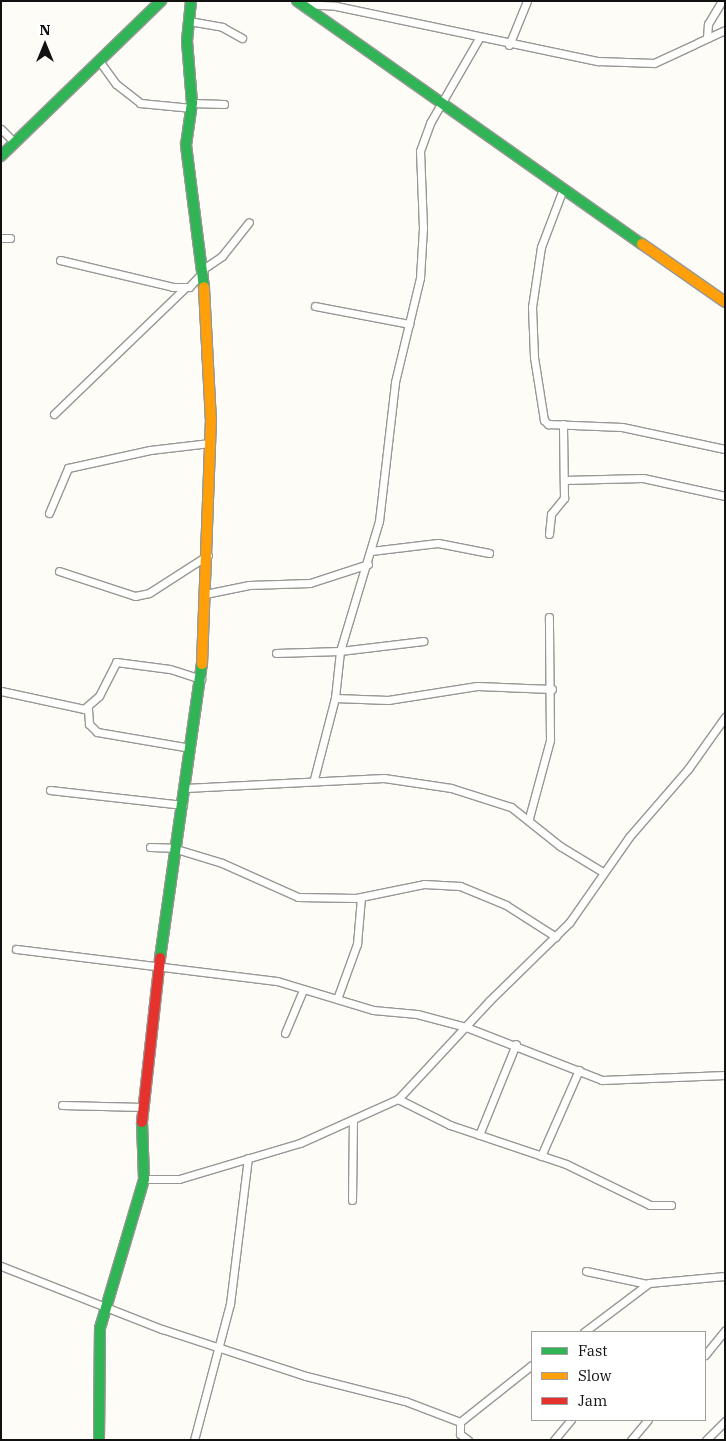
<!DOCTYPE html>
<style>
body{margin:0}
#map{position:relative;width:726px;height:1441px;overflow:hidden;background:#fdfcf7;font-family:"IBM Plex Serif",serif}
div>[style]{position:absolute}
.roads{filter:drop-shadow(1px 0 #979795) drop-shadow(-1px 0 #979795) drop-shadow(0 1px #979795) drop-shadow(0 -1px #979795)}
.street>*{height:7px;margin:-3.5px;padding:0 3.5px;transform-origin:3.5px;border-radius:3.5px;background:#fffffe}
.fast>*{height:10px;margin:-5px;padding:0 5px;transform-origin:5px;border-radius:5px;background:#30b455}
.slow>*{height:10px;margin:-5px;padding:0 5px;transform-origin:5px;border-radius:5px;background:#ff9f0a}
.jam>*{height:10px;margin:-5px;padding:0 5px;transform-origin:5px;border-radius:5px;background:#e5322d}
span{translate:-50% -50%;white-space:nowrap;text-align:center;line-height:1.15;-webkit-text-stroke:5px #fff;paint-order:stroke}
.frame{position:absolute;inset:0;border:2px solid #111;pointer-events:none}
.legend{position:absolute;left:531px;top:1331px;width:175px;height:90px;box-sizing:border-box;background:#fff;border:1px solid #a0a0a0;margin:0;padding:6px 9px;list-style:none;font-size:15px;color:#111}
.legend li{display:flex;align-items:center;gap:10px;height:25px}
.legend b{width:25px;border:1px solid #a0a0a0}
.north{position:absolute;left:20px;top:20px;width:50px;height:50px;-webkit-text-stroke:4px #fff;paint-order:stroke;rotate:0deg;font-size:14px;font-weight:700;line-height:20px;text-align:center;color:#111}
.north::after{content:'';display:block;margin:auto;width:18px;height:22px;background:#111;clip-path:polygon(50% 0,100% 100%,50% 72%,0 100%)}
</style>
<div id="map">
<div class="roads">
<div class="street">
<i style="left:302px;top:4px;width:34px;rotate:3deg"></i>
<i style="left:336px;top:6px;width:268px;rotate:11.9deg"></i>
<i style="left:598px;top:61px;width:56px;rotate:2deg"></i>
<i style="left:654px;top:63px;width:78px;rotate:-24.9deg"></i>
<i style="left:189px;top:21px;width:34px;rotate:10deg"></i>
<i style="left:222px;top:27px;width:23px;rotate:29deg"></i>
<i style="left:707px;top:38px;width:14px;rotate:-86deg"></i>
<i style="left:708px;top:24px;width:27px;rotate:-59deg"></i>
<i style="left:509px;top:45px;width:48px;rotate:-67.8deg"></i>
<i style="left:100px;top:62px;width:27px;rotate:54deg"></i>
<i style="left:116px;top:84px;width:31px;rotate:38deg"></i>
<i style="left:140px;top:103px;width:52px;rotate:5.5deg"></i>
<i style="left:192px;top:103px;width:32px;rotate:2deg"></i>
<i style="left:1px;top:129px;width:20px;rotate:45deg"></i>
<i style="left:563px;top:189px;width:62px;rotate:110.8deg"></i>
<i style="left:541px;top:247px;width:61px;rotate:98.5deg"></i>
<i style="left:532px;top:307px;width:50px;rotate:87.7deg"></i>
<i style="left:534px;top:357px;width:64px;rotate:81deg"></i>
<i style="left:544px;top:420px;width:6px;rotate:45deg"></i>
<i style="left:548px;top:424px;width:74px;rotate:2.3deg"></i>
<i style="left:622px;top:427px;width:105px;rotate:12.1deg"></i>
<i style="left:1px;top:238px;width:9px"></i>
<i style="left:60px;top:260px;width:116px;rotate:13.4deg"></i>
<i style="left:173px;top:287px;width:16px"></i>
<i style="left:189px;top:287px;width:21px;rotate:-47deg"></i>
<i style="left:203px;top:269px;width:23px;rotate:-34deg"></i>
<i style="left:222px;top:256px;width:43px;rotate:-51.5deg"></i>
<i style="left:315px;top:306px;width:96px;rotate:10.8deg"></i>
<i style="left:54px;top:414px;width:182px;rotate:-43.9deg"></i>
<i style="left:564px;top:480px;width:79px;rotate:-1.5deg"></i>
<i style="left:643px;top:478px;width:84px;rotate:12.4deg"></i>
<i style="left:49px;top:513px;width:49px;rotate:-67.1deg"></i>
<i style="left:68px;top:468px;width:84px;rotate:-12.4deg"></i>
<i style="left:150px;top:450px;width:60px;rotate:-6.7deg"></i>
<i style="left:549px;top:534px;width:20px;rotate:-84deg"></i>
<i style="left:551px;top:514px;width:21px;rotate:-51deg"></i>
<i style="left:564px;top:498px;width:74px;rotate:-90.8deg"></i>
<i style="left:371px;top:551px;width:67px;rotate:-6.8deg"></i>
<i style="left:438px;top:543px;width:52px;rotate:11.1deg"></i>
<i style="left:59px;top:571px;width:80px;rotate:18.2deg"></i>
<i style="left:135px;top:596px;width:14px;rotate:-12deg"></i>
<i style="left:149px;top:593px;width:70px;rotate:-32.8deg"></i>
<i style="left:205px;top:594px;width:45px;rotate:-11.6deg"></i>
<i style="left:249px;top:585px;width:61px;rotate:-1.9deg"></i>
<i style="left:310px;top:583px;width:61px;rotate:-18.1deg"></i>
<i style="left:276px;top:653px;width:64px;rotate:-1.8deg"></i>
<i style="left:340px;top:651px;width:84px;rotate:-6.9deg"></i>
<i style="left:1px;top:691px;width:85px;rotate:12.2deg"></i>
<i style="left:84px;top:709px;width:20px;rotate:-41deg"></i>
<i style="left:99px;top:696px;width:38px;rotate:-63deg"></i>
<i style="left:116px;top:662px;width:54px;rotate:7.4deg"></i>
<i style="left:170px;top:669px;width:33px;rotate:18deg"></i>
<i style="left:335px;top:698px;width:53px;rotate:2.2deg"></i>
<i style="left:388px;top:700px;width:90px;rotate:-8.9deg"></i>
<i style="left:477px;top:686px;width:75px;rotate:2.3deg"></i>
<i style="left:88px;top:709px;width:15px;rotate:86deg"></i>
<i style="left:89px;top:724px;width:11px;rotate:45deg"></i>
<i style="left:97px;top:732px;width:95px;rotate:9.7deg"></i>
<i style="left:314px;top:779px;width:84px;rotate:-75.5deg"></i>
<i style="left:335px;top:698px;width:47px;rotate:-83.9deg"></i>
<i style="left:340px;top:651px;width:136px;rotate:-73.3deg"></i>
<i style="left:379px;top:521px;width:140px;rotate:-83.4deg"></i>
<i style="left:395px;top:382px;width:107px;rotate:-76.5deg"></i>
<i style="left:420px;top:278px;width:50px;rotate:-86.6deg"></i>
<i style="left:423px;top:228px;width:77px;rotate:-92.2deg"></i>
<i style="left:420px;top:151px;width:30px;rotate:-70deg"></i>
<i style="left:430px;top:123px;width:98px;rotate:-60deg"></i>
<i style="left:185px;top:788px;width:199px;rotate:-2.9deg"></i>
<i style="left:384px;top:778px;width:68px;rotate:8.5deg"></i>
<i style="left:451px;top:788px;width:63px;rotate:17.6deg"></i>
<i style="left:511px;top:807px;width:63px;rotate:38.5deg"></i>
<i style="left:560px;top:846px;width:50px;rotate:31.2deg"></i>
<i style="left:50px;top:790px;width:134px;rotate:6.4deg"></i>
<i style="left:529px;top:818px;width:81px;rotate:-74.9deg"></i>
<i style="left:550px;top:740px;width:123px;rotate:-90.5deg"></i>
<i style="left:150px;top:847px;width:23px;rotate:2deg"></i>
<i style="left:173px;top:848px;width:51px;rotate:17deg"></i>
<i style="left:222px;top:863px;width:83px;rotate:24.1deg"></i>
<i style="left:298px;top:897px;width:58px;rotate:1deg"></i>
<i style="left:356px;top:898px;width:69px;rotate:-11.6deg"></i>
<i style="left:424px;top:884px;width:36px;rotate:3deg"></i>
<i style="left:460px;top:886px;width:50px;rotate:22.4deg"></i>
<i style="left:506px;top:905px;width:59px;rotate:32.6deg"></i>
<i style="left:16px;top:949px;width:263px;rotate:7deg"></i>
<i style="left:277px;top:981px;width:100px;rotate:16.8deg"></i>
<i style="left:373px;top:1010px;width:44px;rotate:5.2deg"></i>
<i style="left:417px;top:1014px;width:51px;rotate:14.9deg"></i>
<i style="left:466px;top:1027px;width:146px;rotate:21.3deg"></i>
<i style="left:602px;top:1080px;width:123px;rotate:-2.3deg"></i>
<i style="left:337px;top:999px;width:59px;rotate:-70deg"></i>
<i style="left:357px;top:944px;width:47px;rotate:-85.1deg"></i>
<i style="left:285px;top:1033px;width:47px;rotate:-67.3deg"></i>
<i style="left:398px;top:1099px;width:58px;rotate:26.6deg"></i>
<i style="left:450px;top:1125px;width:122px;rotate:18.6deg"></i>
<i style="left:566px;top:1164px;width:93px;rotate:26deg"></i>
<i style="left:650px;top:1205px;width:21px"></i>
<i style="left:62px;top:1105px;width:81px;rotate:1.4deg"></i>
<i style="left:479px;top:1135px;width:98px;rotate:-67.9deg"></i>
<i style="left:541px;top:1156px;width:94px;rotate:-66.2deg"></i>
<i style="left:144px;top:1179px;width:35px"></i>
<i style="left:179px;top:1179px;width:126px;rotate:-16.6deg"></i>
<i style="left:300px;top:1143px;width:107px;rotate:-24.2deg"></i>
<i style="left:398px;top:1099px;width:134px;rotate:-47.1deg"></i>
<i style="left:489px;top:1001px;width:112px;rotate:-44.3deg"></i>
<i style="left:569px;top:923px;width:105px;rotate:-55.1deg"></i>
<i style="left:629px;top:837px;width:90px;rotate:-49.1deg"></i>
<i style="left:688px;top:769px;width:64px;rotate:-54.6deg"></i>
<i style="left:352px;top:1200px;width:79px;rotate:-89.3deg"></i>
<i style="left:1px;top:1266px;width:173px;rotate:21.4deg"></i>
<i style="left:162px;top:1329px;width:151px;rotate:18.1deg"></i>
<i style="left:306px;top:1376px;width:102px;rotate:14.2deg"></i>
<i style="left:405px;top:1401px;width:59px;rotate:20.9deg"></i>
<i style="left:460px;top:1422px;width:92px;rotate:-38.4deg"></i>
<i style="left:586px;top:1271px;width:62px;rotate:12deg"></i>
<i style="left:584px;top:1332px;width:81px;rotate:-37deg"></i>
<i style="left:649px;top:1283px;width:76px;rotate:-5.3deg"></i>
<i style="left:705px;top:1355px;width:32px;rotate:-51deg"></i>
<i style="left:460px;top:1422px;width:12px;rotate:90deg"></i>
<i style="left:460px;top:1434px;width:10px;rotate:37deg"></i>
<i style="left:194px;top:1440px;width:141px;rotate:-75.2deg"></i>
<i style="left:230px;top:1304px;width:147px;rotate:-83deg"></i>
<i style="left:554px;top:1440px;width:26px;rotate:-50deg"></i>
<i style="left:631px;top:1440px;width:26px;rotate:-50deg"></i>
<i style="left:706px;top:1440px;width:27px;rotate:-45deg"></i>
</div>
<div class="fast">
<i style="left:191px;top:1px;width:40px;rotate:95.7deg"></i>
<i style="left:187px;top:41px;width:62px;rotate:85.4deg"></i>
<i style="left:192px;top:103px;width:42px;rotate:98.1deg"></i>
<i style="left:186px;top:145px;width:143px;rotate:82.8deg"></i>
<i style="left:297px;top:1px;width:422px;rotate:35.2deg"></i>
<i style="left:1px;top:156px;width:223px;rotate:-44.1deg"></i>
<i style="left:160px;top:958px;width:297px;rotate:-81.9deg"></i>
<i style="left:99px;top:1440px;width:112px;rotate:-89.5deg"></i>
<i style="left:100px;top:1328px;width:155px;rotate:-73.5deg"></i>
<i style="left:144px;top:1179px;width:57px;rotate:-92deg"></i>
</div>
<div class="slow">
<i style="left:642px;top:244px;width:101px;rotate:34.9deg"></i>
<i style="left:202px;top:664px;width:242px;rotate:-87.9deg"></i>
<i style="left:211px;top:422px;width:135px;rotate:-93deg"></i>
</div>
<div class="jam">
<i style="left:142px;top:1122px;width:165px;rotate:-83.7deg"></i>
</div>
</div>
<div class="frame"></div>
<ul class="legend">
<li><b style="height:6px;background:#30b455"></b>Fast</li>
<li><b style="height:6px;background:#ff9f0a"></b>Slow</li>
<li><b style="height:6px;background:#e5322d"></b>Jam</li>
</ul>
<div class="north">N</div>
</div>
